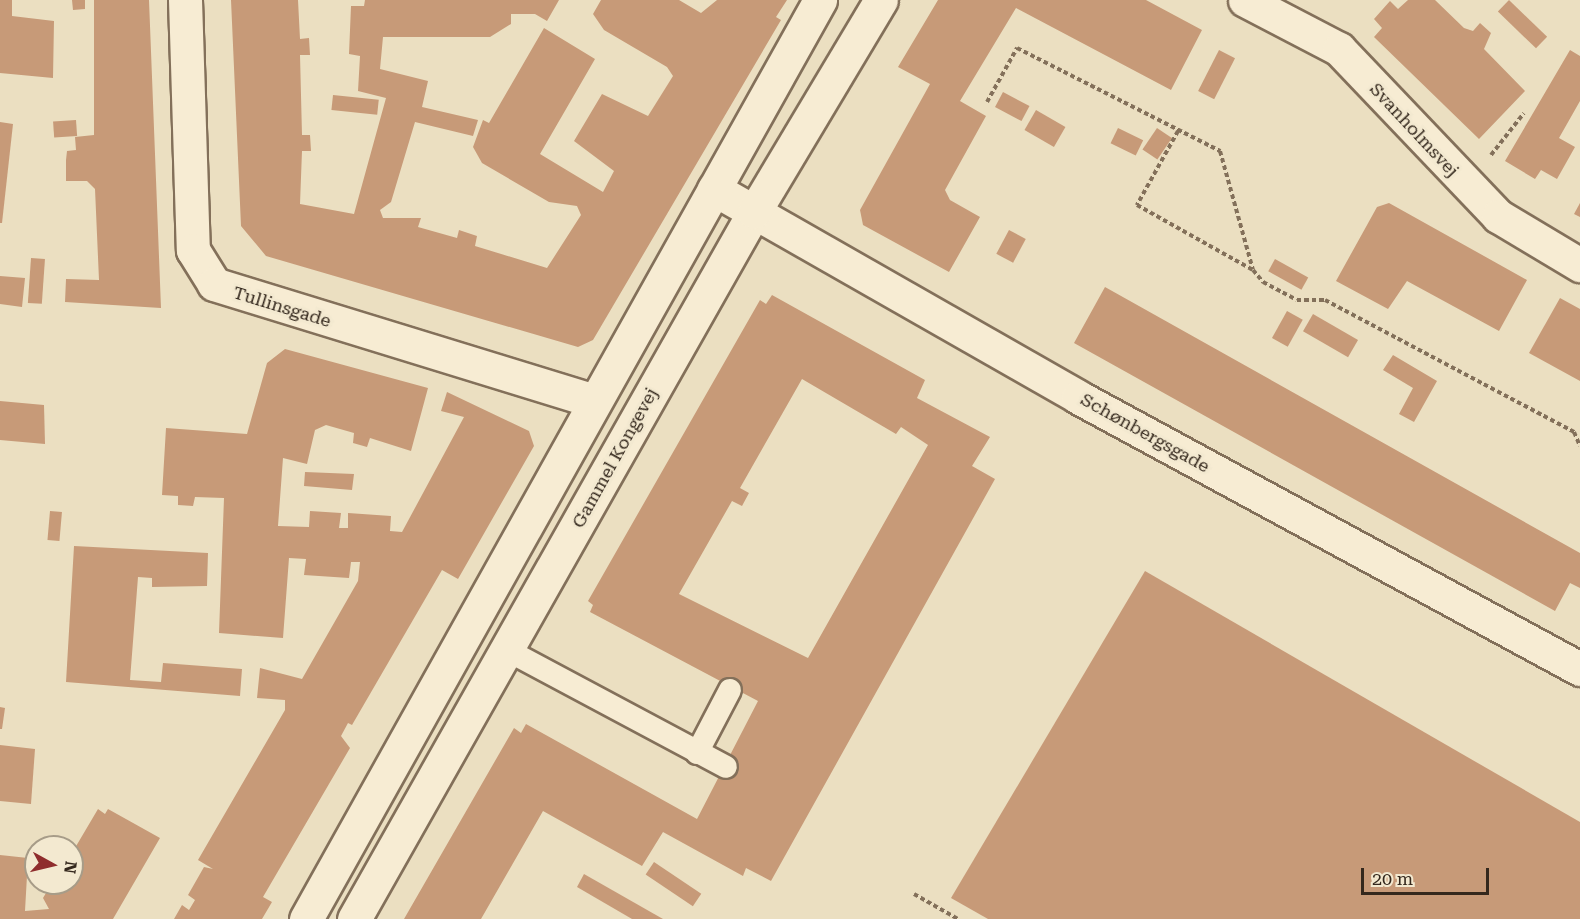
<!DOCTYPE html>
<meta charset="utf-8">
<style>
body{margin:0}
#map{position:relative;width:1580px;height:919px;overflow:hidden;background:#ebdfc1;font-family:"Roboto Serif",serif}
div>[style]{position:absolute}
.building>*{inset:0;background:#c79a78;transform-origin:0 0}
.path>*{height:4px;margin-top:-2px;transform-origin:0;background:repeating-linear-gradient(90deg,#83705a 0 4.5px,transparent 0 7.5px)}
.roads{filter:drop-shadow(2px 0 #83705a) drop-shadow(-2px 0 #83705a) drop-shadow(0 2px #83705a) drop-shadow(0 -2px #83705a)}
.service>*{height:22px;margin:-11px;padding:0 11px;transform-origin:11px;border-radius:11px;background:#f7ecd3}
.minor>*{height:33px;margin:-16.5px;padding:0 16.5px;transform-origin:16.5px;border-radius:16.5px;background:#f7ecd3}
.tertiary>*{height:33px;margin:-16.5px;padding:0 16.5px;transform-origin:16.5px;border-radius:16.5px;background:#f7ecd3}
span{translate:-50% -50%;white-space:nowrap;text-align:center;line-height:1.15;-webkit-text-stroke:6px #f3e9d0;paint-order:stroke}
.street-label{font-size:18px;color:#34281d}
.north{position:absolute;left:24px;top:835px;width:60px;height:60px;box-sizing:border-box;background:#f3e9d0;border:2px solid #a79c88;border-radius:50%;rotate:98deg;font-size:16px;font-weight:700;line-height:24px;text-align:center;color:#34281d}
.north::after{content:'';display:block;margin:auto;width:21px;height:27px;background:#8f2d2d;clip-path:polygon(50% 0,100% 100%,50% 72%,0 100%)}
.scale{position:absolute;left:1361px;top:868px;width:128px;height:27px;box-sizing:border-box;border:3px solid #34281d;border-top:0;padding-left:8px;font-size:18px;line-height:21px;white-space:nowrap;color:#34281d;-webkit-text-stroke:4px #f3e9d0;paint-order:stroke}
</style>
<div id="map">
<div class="building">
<i style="clip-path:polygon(0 0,12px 0,12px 16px,54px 21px,53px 78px,0 73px)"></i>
<i style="clip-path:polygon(72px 0,85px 0,85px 9px,73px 10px)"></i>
<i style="clip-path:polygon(94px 0,149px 0,161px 308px,65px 302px,66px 279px,99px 280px,95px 189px,87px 181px,66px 181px,66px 160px,67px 151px,76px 150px,75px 137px,94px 135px)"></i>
<i style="clip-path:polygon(231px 0,298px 0,300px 39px,309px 38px,310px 55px,300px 55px,302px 135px,310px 135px,311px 151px,302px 151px,300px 204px,354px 214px,386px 98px,358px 91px,360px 56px,349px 54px,351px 6px,364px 6px,365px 0,559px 0,547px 21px,535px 14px,511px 14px,511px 24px,490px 37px,383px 37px,380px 69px,428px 81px,422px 107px,478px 120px,473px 136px,415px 122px,391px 202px,380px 210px,383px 218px,421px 218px,418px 227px,457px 238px,459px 230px,477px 236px,475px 246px,547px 268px,581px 215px,577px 206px,549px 202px,482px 163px,473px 147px,483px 120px,489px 123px,544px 28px,595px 59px,540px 154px,603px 192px,614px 171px,574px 141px,602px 94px,648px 116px,673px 76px,667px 67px,604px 30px,593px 14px,601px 0,679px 0,701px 13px,717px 0,787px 0,776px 17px,781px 20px,593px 340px,578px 347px,266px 256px,241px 226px)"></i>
<i style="clip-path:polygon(938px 0,1146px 0,1202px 30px,1171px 90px,1016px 8px,960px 101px,986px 116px,945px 190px,950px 200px,980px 217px,949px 272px,863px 225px,860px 210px,930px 84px,898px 67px)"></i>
<i style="clip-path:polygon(1408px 0,1435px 0,1464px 28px,1473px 31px,1480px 23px,1491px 33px,1484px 49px,1525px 91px,1479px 139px,1374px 37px,1382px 28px,1374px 19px,1390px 1px,1398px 9px)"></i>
<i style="left:1509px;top:0;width:53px;height:16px;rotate:44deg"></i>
<i style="left:1219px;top:50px;width:18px;height:46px;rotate:27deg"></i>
<i style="clip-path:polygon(1570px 50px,1580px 56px,1580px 101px,1559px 138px,1575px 147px,1557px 179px,1541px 170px,1535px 179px,1505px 161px)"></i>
<i style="left:1003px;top:92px;width:30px;height:17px;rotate:28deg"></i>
<i style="left:333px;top:95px;width:46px;height:15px;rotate:6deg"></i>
<i style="left:1036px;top:110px;width:34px;height:23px;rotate:30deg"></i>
<i style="left:76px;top:120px;width:16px;height:23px;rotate:86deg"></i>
<i style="clip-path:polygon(0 122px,13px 124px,2px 223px,0 223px)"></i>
<i style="left:1118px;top:128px;width:28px;height:17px;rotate:26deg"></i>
<i style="left:1157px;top:128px;width:18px;height:26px;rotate:34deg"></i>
<i style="clip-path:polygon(1389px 203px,1527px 280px,1499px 331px,1407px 281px,1388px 309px,1336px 281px,1377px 207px)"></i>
<i style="clip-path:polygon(1580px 203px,1580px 217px,1574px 214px)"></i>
<i style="left:1009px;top:230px;width:19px;height:27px;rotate:28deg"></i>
<i style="left:31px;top:258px;width:14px;height:45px;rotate:4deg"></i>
<i style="left:1275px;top:259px;width:38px;height:14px;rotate:29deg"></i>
<i style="clip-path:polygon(0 276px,25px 278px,22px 307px,0 304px)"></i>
<i style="clip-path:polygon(1105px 287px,1580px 553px,1580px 588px,1570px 583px,1555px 611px,1074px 343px)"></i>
<i style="clip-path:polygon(evenodd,772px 295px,925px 380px,917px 398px,990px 437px,972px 466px,995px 479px,771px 881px,746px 868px,743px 876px,663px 832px,642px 866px,543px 811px,481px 919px,404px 919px,514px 728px,521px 733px,526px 724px,697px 819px,758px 701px,590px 612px,593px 605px,588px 601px,760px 300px,766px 304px,772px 295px,802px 379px,896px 434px,901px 427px,928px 445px,808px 658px,679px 594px,732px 501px,742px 506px,749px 493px,740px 488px,802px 379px)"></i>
<i style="clip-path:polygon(1560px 298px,1580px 309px,1580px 381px,1529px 353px)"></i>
<i style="left:1287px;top:311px;width:18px;height:31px;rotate:29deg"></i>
<i style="left:1313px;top:314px;width:52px;height:20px;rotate:30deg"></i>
<i style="clip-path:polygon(285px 349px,428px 388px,411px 451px,370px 438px,367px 447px,353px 443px,354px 433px,326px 425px,315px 430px,307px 464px,283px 458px,278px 526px,309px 527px,310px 511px,341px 513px,339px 528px,348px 528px,348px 513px,391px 516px,390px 531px,402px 532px,464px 417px,441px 411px,447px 392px,529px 431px,534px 446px,458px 579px,442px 570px,352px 725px,348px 723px,341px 736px,350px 748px,263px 897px,272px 902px,262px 919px,174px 919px,182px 905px,189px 910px,195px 900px,188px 895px,204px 867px,213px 869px,198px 860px,285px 710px,285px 700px,257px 698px,260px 668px,302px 679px,358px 581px,360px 562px,351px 562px,349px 578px,304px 575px,306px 559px,289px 558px,283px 638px,219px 633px,224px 498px,195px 497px,193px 506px,178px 505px,178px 496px,162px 495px,166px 428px,247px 434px,267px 363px)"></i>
<i style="clip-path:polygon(1393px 355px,1437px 381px,1414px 422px,1399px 414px,1413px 388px,1383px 370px)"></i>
<i style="clip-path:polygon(0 401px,44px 405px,45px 444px,0 440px)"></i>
<i style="clip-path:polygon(305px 472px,354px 474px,352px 490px,304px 486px)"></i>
<i style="left:50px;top:511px;width:12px;height:29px;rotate:5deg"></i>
<i style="clip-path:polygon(74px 546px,208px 553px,207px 586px,152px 587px,152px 578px,138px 577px,130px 680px,161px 682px,163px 663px,242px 669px,240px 696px,66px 682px)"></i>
<i style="clip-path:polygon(1145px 571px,1580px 822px,1580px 919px,988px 919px,951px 898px)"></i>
<i style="clip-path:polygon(0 707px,5px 708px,2px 729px,0 729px)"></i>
<i style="clip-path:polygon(0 745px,35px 749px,31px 804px,0 801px)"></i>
<i style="clip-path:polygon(98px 809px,105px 814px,108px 809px,160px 838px,113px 919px,0 919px,0 855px,28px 858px,25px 911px,49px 909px,43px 898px,52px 883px,72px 883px,72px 853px)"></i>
<i style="left:654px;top:862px;width:57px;height:15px;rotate:34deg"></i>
<i style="clip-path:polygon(584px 874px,663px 919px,632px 919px,577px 887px)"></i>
</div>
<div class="path">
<i style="left:987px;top:102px;width:62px;rotate:-60.9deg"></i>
<i style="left:1017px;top:48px;width:228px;rotate:26.9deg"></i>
<i style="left:1220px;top:151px;width:123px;rotate:74.5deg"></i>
<i style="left:1253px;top:270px;width:16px;rotate:50deg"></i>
<i style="left:1263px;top:282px;width:38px;rotate:28deg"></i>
<i style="left:1297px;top:300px;width:28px"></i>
<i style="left:1325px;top:300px;width:282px;rotate:27.9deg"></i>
<i style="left:1574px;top:432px;width:15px;rotate:67deg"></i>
<i style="left:1178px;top:131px;width:85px;rotate:119deg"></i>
<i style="left:1137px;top:205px;width:133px;rotate:29.3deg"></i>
<i style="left:1491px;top:155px;width:53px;rotate:-51.8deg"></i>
<i style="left:914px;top:894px;width:51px;rotate:29.6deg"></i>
</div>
<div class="roads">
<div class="service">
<i style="left:507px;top:650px;width:248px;rotate:28.1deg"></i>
<i style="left:697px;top:753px;width:71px;rotate:-62.4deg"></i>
</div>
<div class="minor">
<i style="left:185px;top:0;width:250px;rotate:88.2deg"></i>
<i style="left:193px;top:250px;width:40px;rotate:58deg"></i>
<i style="left:214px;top:284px;width:398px;rotate:17.1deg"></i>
<i style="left:1245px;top:0;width:106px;rotate:27.5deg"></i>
<i style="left:1339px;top:49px;width:231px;rotate:46.4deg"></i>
<i style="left:1498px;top:216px;width:96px;rotate:30.9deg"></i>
<i style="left:714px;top:189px;width:419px;rotate:29.7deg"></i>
<i style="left:1078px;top:397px;width:571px;rotate:28.45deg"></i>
</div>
<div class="tertiary">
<i style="left:306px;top:919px;width:1053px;rotate:-60.78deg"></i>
<i style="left:354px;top:919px;width:812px;rotate:-60.5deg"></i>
<i style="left:754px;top:212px;width:247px;rotate:-59.1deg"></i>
</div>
</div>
<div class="street-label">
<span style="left:1414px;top:130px;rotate:47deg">Svanholmsvej</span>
<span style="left:282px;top:307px;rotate:17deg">Tullinsgade</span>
<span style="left:1145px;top:433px;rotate:29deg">Schønbergsgade</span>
<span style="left:615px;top:458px;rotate:-61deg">Gammel Kongevej</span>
</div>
<div class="north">N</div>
<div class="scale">20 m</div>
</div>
